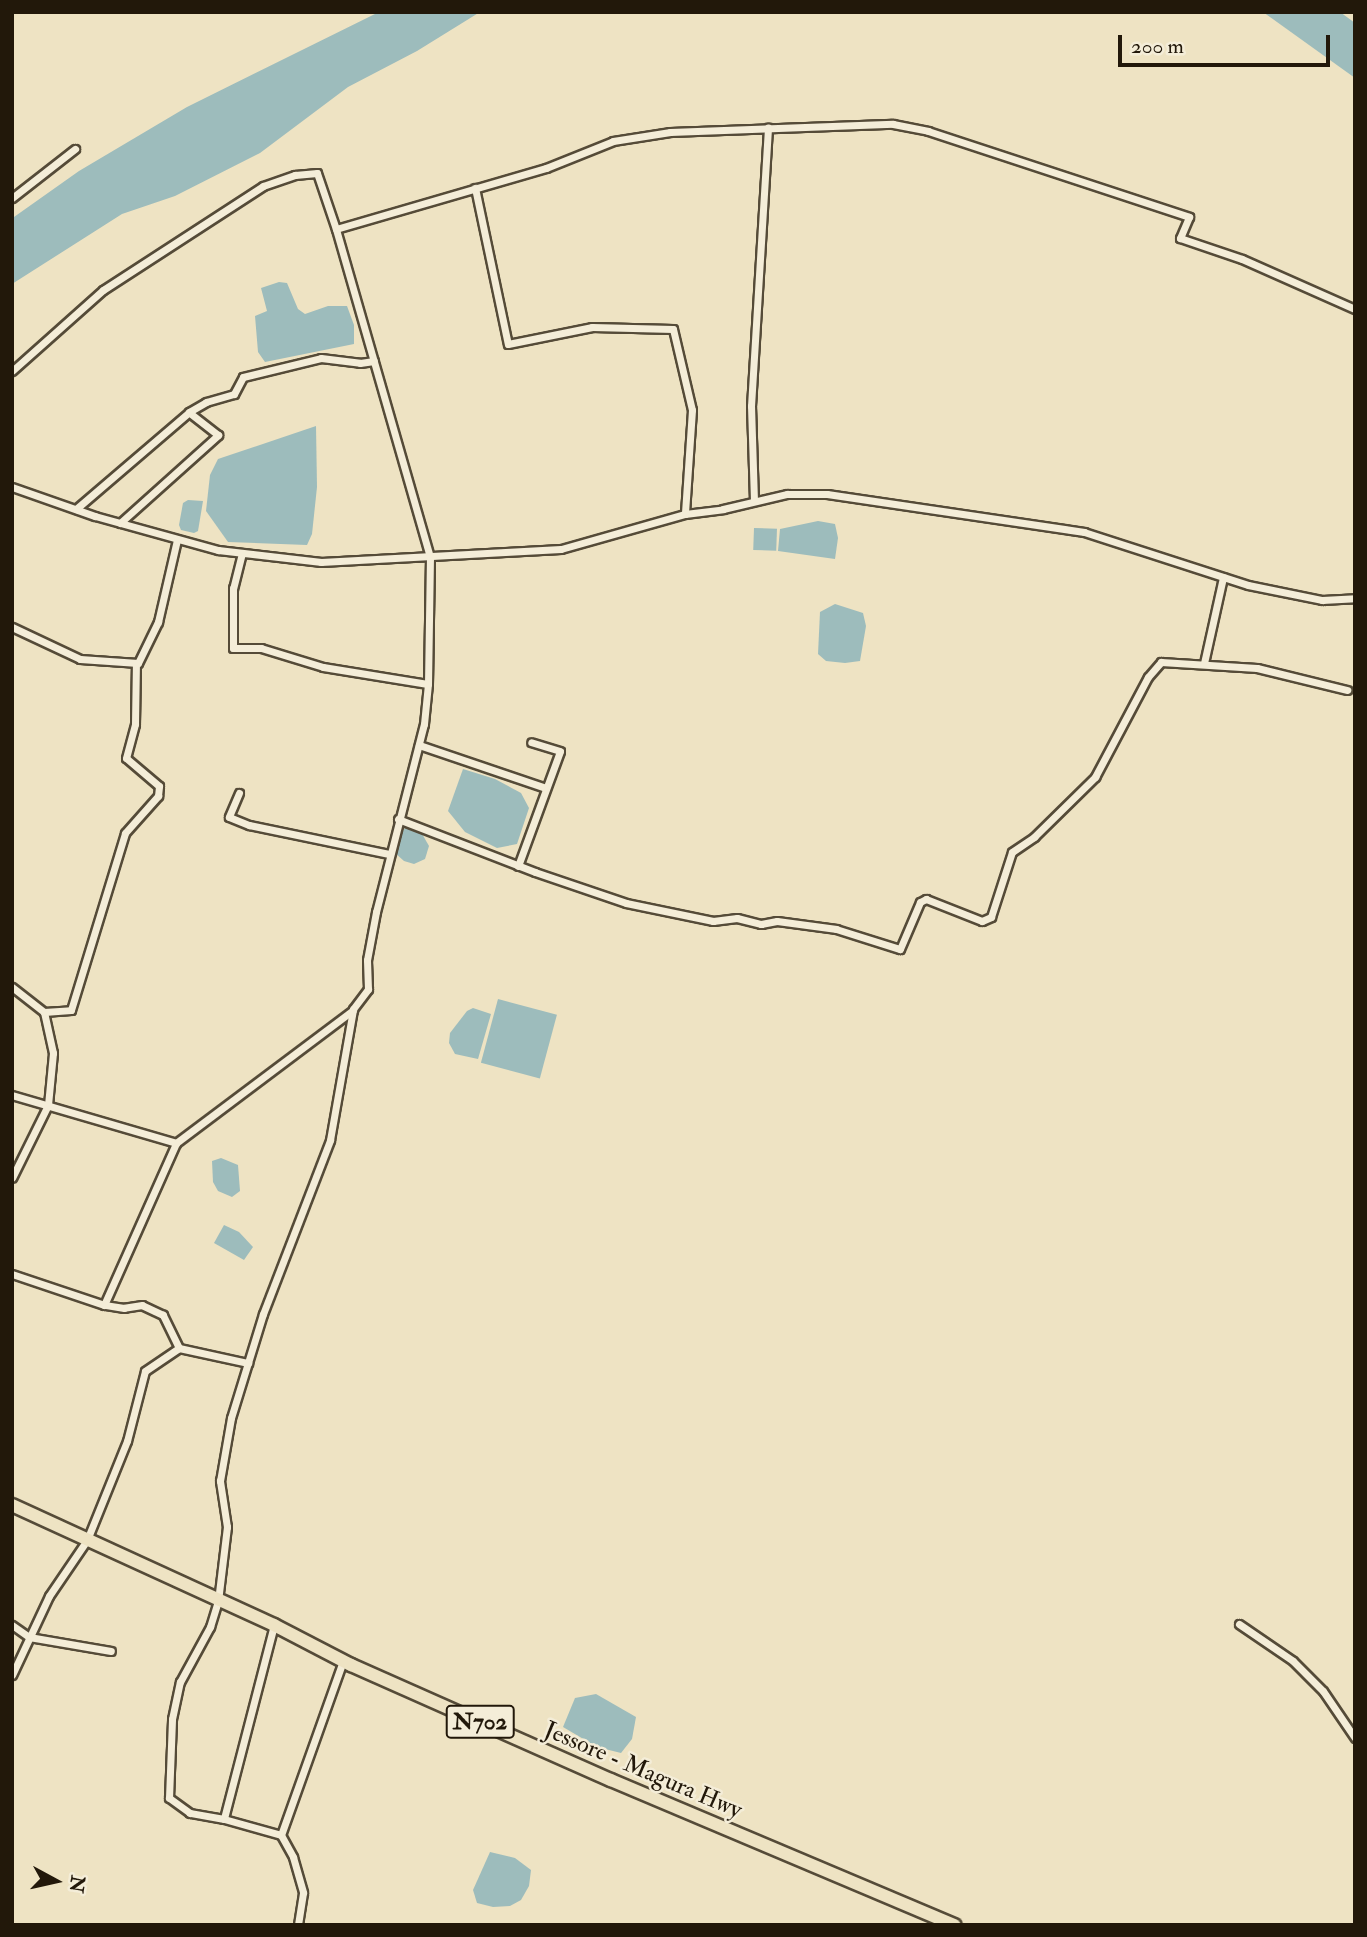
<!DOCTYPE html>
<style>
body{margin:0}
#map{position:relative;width:1367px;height:1937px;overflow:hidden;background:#eee3c3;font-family:"IM FELL Double Pica",serif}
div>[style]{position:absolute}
.water>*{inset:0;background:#9dbcbc;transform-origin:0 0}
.roads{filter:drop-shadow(2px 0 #554b38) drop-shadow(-2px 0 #554b38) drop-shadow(0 2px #554b38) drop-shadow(0 -2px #554b38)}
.street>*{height:7px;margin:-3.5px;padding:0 3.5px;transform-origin:3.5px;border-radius:3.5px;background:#f4edd8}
.highway>*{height:12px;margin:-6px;padding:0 6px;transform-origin:6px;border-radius:6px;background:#eee3c3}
span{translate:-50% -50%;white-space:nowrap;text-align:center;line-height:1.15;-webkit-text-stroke:5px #f4edd8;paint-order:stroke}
.shield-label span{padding:2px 5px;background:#f4edd8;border:2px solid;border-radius:5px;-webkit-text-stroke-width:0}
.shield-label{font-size:23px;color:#22180a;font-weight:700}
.street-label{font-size:24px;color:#22180a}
.frame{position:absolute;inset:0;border:14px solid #22180a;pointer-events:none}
.north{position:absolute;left:21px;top:1846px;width:70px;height:70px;-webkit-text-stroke:5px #f4edd8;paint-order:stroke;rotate:98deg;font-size:19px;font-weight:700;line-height:28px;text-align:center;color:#22180a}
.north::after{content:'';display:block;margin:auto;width:24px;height:32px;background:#22180a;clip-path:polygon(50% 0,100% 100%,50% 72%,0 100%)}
.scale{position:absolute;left:1118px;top:35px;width:212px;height:32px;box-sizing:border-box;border:4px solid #22180a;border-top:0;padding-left:9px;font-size:21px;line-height:24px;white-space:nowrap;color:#22180a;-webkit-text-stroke:5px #f4edd8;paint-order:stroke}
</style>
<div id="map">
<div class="water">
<i style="clip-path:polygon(379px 12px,480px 12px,417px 51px,348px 87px,260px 153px,175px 196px,122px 214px,12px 284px,14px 217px,79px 171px,187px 107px)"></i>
<i style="clip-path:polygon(1263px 12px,1340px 12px,1355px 23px,1355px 78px)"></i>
<i style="clip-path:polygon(279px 282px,287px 283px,298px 309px,305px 314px,328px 306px,347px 306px,354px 325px,354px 344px,265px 362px,258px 352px,255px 316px,267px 311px,261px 288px)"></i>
<i style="clip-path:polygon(316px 426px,317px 487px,312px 534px,307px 545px,228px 542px,206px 511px,210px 475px,218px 459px)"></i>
<i style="clip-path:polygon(188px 500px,203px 501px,198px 531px,194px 533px,181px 530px,179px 525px,183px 503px)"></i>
<i style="clip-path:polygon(818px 521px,835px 524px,838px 538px,835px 559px,778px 551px,780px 529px)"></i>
<i style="left:754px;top:528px;width:23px;height:22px;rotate:2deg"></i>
<i style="clip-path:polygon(835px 604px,863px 613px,866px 626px,860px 661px,845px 663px,826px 661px,818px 654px,820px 612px)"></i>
<i style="clip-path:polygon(463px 769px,495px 779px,521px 793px,529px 808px,517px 844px,497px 848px,465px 832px,448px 811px)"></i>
<i style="clip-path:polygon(405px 828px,421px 832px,429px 846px,425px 859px,414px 864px,404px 861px,395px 853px,398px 838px)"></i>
<i style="left:498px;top:999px;width:61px;height:66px;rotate:15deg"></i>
<i style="clip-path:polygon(473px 1008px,491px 1014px,478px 1059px,455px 1054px,449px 1043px,450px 1033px,467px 1011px)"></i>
<i style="clip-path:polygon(221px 1158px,238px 1165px,240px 1191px,232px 1197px,218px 1191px,213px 1182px,212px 1161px)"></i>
<i style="clip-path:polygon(224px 1225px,239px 1232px,253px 1247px,244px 1260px,214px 1243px)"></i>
<i style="clip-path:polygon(596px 1694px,636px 1717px,632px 1739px,621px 1753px,597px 1747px,563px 1727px,575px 1698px)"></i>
<i style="clip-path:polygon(490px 1852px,515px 1858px,531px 1870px,529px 1886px,521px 1900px,510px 1906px,493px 1907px,477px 1903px,473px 1890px)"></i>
</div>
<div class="roads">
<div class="street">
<i style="left:475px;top:188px;width:159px;rotate:78.1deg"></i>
<i style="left:508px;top:344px;width:86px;rotate:-11.4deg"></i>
<i style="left:592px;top:327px;width:81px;rotate:1.4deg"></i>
<i style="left:673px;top:329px;width:83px;rotate:76.8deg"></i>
<i style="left:692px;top:410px;width:104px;rotate:93.9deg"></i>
<i style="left:12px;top:198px;width:80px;rotate:-37.9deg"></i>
<i style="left:12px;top:371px;width:122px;rotate:-41.7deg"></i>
<i style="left:103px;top:290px;width:191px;rotate:-33deg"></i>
<i style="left:263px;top:186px;width:34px;rotate:-19deg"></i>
<i style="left:295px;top:175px;width:22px;rotate:-5deg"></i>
<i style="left:317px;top:173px;width:59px;rotate:71.3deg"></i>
<i style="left:12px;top:487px;width:88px;rotate:19.3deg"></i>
<i style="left:95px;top:516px;width:128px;rotate:15.5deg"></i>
<i style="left:218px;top:550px;width:104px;rotate:6.6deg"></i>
<i style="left:321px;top:562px;width:240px;rotate:-3.1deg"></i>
<i style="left:561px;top:549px;width:129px;rotate:-15.8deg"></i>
<i style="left:685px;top:514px;width:38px;rotate:-7deg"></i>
<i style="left:723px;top:509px;width:66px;rotate:-13.2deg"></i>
<i style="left:787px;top:494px;width:40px"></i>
<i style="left:827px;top:494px;width:260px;rotate:8.4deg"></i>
<i style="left:1084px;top:532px;width:172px;rotate:17.9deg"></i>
<i style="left:1248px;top:585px;width:76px;rotate:11.5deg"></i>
<i style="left:1322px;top:600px;width:33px;rotate:-3deg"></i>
<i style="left:754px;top:501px;width:95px;rotate:-91.8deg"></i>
<i style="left:751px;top:406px;width:279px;rotate:-86.5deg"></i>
<i style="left:76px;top:509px;width:149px;rotate:-40.6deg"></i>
<i style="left:189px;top:412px;width:20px;rotate:-30deg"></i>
<i style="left:206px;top:402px;width:29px;rotate:-16deg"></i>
<i style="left:234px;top:394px;width:19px;rotate:-62deg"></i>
<i style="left:243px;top:377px;width:80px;rotate:-13.7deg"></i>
<i style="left:321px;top:358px;width:39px;rotate:7deg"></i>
<i style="left:360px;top:363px;width:14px;rotate:-8deg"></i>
<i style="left:120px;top:523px;width:132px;rotate:-41.9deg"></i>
<i style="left:218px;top:435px;width:37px;rotate:-142deg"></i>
<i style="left:242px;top:553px;width:36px;rotate:104deg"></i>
<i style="left:233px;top:588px;width:60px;rotate:90deg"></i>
<i style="left:233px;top:648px;width:28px"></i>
<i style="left:261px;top:648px;width:65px;rotate:17deg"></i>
<i style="left:323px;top:667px;width:106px;rotate:9.2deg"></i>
<i style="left:12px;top:627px;width:75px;rotate:25.2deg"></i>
<i style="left:80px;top:659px;width:58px;rotate:3.9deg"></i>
<i style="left:138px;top:663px;width:46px;rotate:-64deg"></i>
<i style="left:158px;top:622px;width:84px;rotate:-77deg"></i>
<i style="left:1204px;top:663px;width:88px;rotate:-77.5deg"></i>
<i style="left:419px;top:745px;width:134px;rotate:18.7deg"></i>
<i style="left:239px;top:793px;width:26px;rotate:113deg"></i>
<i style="left:229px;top:817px;width:22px;rotate:22deg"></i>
<i style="left:249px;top:825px;width:143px;rotate:11.7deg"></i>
<i style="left:398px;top:819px;width:147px;rotate:21.1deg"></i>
<i style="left:535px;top:872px;width:96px;rotate:18.8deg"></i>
<i style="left:626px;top:903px;width:89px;rotate:11.7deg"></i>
<i style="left:713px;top:921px;width:24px;rotate:-7deg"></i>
<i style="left:737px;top:918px;width:25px;rotate:14deg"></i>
<i style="left:761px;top:924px;width:16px;rotate:-11deg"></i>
<i style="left:777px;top:921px;width:60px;rotate:7.7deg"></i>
<i style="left:836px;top:929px;width:67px;rotate:17.4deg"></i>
<i style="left:900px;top:949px;width:51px;rotate:-66.9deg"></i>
<i style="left:920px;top:902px;width:7px;rotate:-27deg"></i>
<i style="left:926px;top:899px;width:60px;rotate:21.4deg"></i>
<i style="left:982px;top:921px;width:10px;rotate:-24deg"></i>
<i style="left:991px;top:917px;width:68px;rotate:-72.1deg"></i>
<i style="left:1012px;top:852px;width:27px;rotate:-34deg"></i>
<i style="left:1034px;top:837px;width:86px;rotate:-44.5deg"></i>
<i style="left:1095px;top:777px;width:113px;rotate:-62.1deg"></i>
<i style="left:1148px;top:677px;width:20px;rotate:-49deg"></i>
<i style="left:1161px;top:662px;width:96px;rotate:3.6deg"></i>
<i style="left:1257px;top:668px;width:93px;rotate:13.7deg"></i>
<i style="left:518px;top:866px;width:122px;rotate:-69.9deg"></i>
<i style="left:560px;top:751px;width:30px;rotate:-163deg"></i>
<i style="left:12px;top:987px;width:41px;rotate:38deg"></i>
<i style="left:44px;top:1012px;width:42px;rotate:77.6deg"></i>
<i style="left:53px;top:1053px;width:52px;rotate:95.5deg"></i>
<i style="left:48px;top:1105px;width:81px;rotate:116.3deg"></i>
<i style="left:44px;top:1012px;width:27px;rotate:-4deg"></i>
<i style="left:71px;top:1010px;width:185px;rotate:-73deg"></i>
<i style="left:125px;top:833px;width:50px;rotate:-48.3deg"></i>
<i style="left:158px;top:796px;width:10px;rotate:-84deg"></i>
<i style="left:159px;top:786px;width:43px;rotate:-139.7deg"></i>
<i style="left:126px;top:758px;width:35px;rotate:-75deg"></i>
<i style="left:135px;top:724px;width:61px;rotate:-89.1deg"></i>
<i style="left:12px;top:1095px;width:171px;rotate:16.3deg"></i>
<i style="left:12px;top:1274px;width:97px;rotate:18.6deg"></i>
<i style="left:179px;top:1348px;width:37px;rotate:-116deg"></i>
<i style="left:163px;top:1315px;width:23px;rotate:-155deg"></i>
<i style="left:142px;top:1305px;width:18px;rotate:171deg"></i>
<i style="left:124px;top:1308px;width:20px;rotate:-171deg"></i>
<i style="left:104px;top:1305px;width:177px;rotate:-66deg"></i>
<i style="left:176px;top:1143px;width:221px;rotate:-36.9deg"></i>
<i style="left:1239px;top:1624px;width:65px;rotate:34.4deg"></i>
<i style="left:1293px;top:1661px;width:42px;rotate:45deg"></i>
<i style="left:1323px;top:1691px;width:57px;rotate:55.8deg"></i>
<i style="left:12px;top:1625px;width:21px;rotate:35deg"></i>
<i style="left:29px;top:1637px;width:83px;rotate:9.7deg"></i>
<i style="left:274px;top:1625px;width:200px;rotate:104.5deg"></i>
<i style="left:224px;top:1819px;width:59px;rotate:15.7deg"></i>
<i style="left:281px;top:1835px;width:25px;rotate:61deg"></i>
<i style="left:293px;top:1857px;width:37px;rotate:74deg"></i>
<i style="left:303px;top:1893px;width:32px;rotate:99deg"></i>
<i style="left:12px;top:1675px;width:87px;rotate:-64.9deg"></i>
<i style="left:49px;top:1596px;width:68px;rotate:-55.8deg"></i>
<i style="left:87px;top:1540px;width:107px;rotate:-68deg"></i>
<i style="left:127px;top:1441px;width:72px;rotate:-75.6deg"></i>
<i style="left:145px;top:1371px;width:41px;rotate:-34.1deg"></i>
<i style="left:179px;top:1348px;width:71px;rotate:12.3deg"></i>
<i style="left:224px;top:1819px;width:35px;rotate:-170deg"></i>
<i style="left:190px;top:1813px;width:26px;rotate:-144deg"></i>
<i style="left:169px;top:1798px;width:79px;rotate:-87.8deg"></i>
<i style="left:172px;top:1719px;width:38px;rotate:-78deg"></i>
<i style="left:180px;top:1682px;width:63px;rotate:-61.4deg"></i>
<i style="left:210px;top:1627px;width:27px;rotate:-73deg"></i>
<i style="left:218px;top:1601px;width:75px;rotate:-83.1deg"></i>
<i style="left:227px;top:1527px;width:47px;rotate:-98.7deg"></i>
<i style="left:220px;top:1481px;width:64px;rotate:-80.1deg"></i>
<i style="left:231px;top:1418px;width:109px;rotate:-72.9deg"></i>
<i style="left:263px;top:1314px;width:186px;rotate:-68.9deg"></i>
<i style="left:330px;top:1140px;width:133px;rotate:-80deg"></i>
<i style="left:353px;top:1009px;width:25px;rotate:-53deg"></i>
<i style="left:368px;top:989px;width:29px;rotate:-92deg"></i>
<i style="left:367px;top:960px;width:49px;rotate:-79.4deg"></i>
<i style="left:376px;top:912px;width:194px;rotate:-75.7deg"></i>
<i style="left:424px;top:724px;width:40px;rotate:-84.3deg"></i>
<i style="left:428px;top:684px;width:127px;rotate:-89.1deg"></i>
<i style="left:430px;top:557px;width:341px;rotate:-106deg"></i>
<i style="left:336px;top:229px;width:219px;rotate:-16.2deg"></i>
<i style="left:546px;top:168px;width:72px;rotate:-21.9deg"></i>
<i style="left:613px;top:141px;width:58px;rotate:-9deg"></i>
<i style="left:670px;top:132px;width:223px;rotate:-2.1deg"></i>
<i style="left:893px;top:124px;width:36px;rotate:11deg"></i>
<i style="left:928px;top:131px;width:275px;rotate:18.2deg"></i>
<i style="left:1189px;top:217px;width:23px;rotate:113deg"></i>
<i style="left:1180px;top:238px;width:65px;rotate:18.7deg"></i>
<i style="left:1242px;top:259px;width:124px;rotate:23.9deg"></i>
<i style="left:281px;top:1835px;width:185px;rotate:-70.4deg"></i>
</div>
<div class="highway">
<i style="left:12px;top:1505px;width:288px;rotate:24.6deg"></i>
<i style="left:274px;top:1625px;width:87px;rotate:27.5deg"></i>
<i style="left:351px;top:1665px;width:284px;rotate:23.9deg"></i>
<i style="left:611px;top:1780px;width:373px;rotate:22.9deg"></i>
</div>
</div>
<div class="shield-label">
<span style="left:480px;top:1722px">N702</span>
</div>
<div class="street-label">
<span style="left:643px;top:1770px;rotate:23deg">Jessore - Magura Hwy</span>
</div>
<div class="frame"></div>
<div class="north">N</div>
<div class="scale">200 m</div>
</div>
